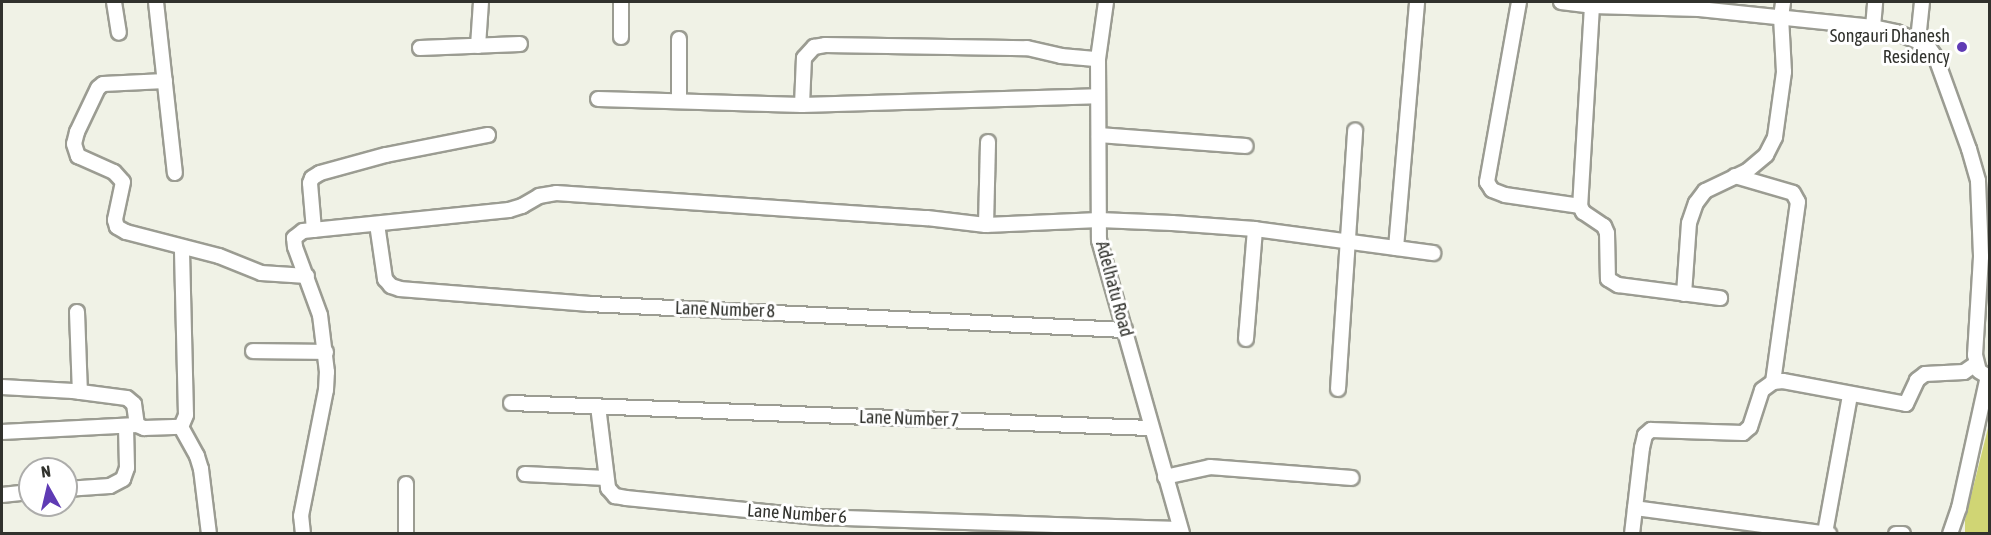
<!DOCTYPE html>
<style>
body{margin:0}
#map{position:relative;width:1991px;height:535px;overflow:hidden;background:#f0f2e6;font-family:"Asap Condensed",sans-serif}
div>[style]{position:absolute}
.water>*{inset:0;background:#d0d574}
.roads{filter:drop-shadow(2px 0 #9b9c92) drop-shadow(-2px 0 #9b9c92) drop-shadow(0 2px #9b9c92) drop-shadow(0 -2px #9b9c92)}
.minor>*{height:14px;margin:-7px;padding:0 7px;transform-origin:7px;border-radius:7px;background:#fff}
.dots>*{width:16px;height:16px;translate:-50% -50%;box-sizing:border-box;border:3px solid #fff;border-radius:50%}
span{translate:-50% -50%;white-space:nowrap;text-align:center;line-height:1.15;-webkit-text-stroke:6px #fff;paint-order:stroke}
.poi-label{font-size:18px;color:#31322d}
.right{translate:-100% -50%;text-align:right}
.street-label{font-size:18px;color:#31322d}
.frame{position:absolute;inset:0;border:3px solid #31322d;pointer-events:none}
.north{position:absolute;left:18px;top:457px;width:60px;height:60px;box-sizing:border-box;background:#fff;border:2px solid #adadab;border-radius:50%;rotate:352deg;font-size:16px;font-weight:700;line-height:24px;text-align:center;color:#31322d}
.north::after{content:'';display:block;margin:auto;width:21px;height:27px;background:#5f3bb4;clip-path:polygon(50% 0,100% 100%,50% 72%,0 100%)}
</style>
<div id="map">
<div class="water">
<i style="clip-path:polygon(1989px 424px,1989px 533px,1965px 533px,1965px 520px)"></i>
</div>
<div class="roads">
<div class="minor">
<i style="left:114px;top:2px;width:31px;rotate:81deg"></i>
<i style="left:156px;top:2px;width:172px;rotate:83.7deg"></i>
<i style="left:621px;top:2px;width:35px;rotate:90deg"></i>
<i style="left:1106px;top:2px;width:58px;rotate:98deg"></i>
<i style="left:1098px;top:59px;width:181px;rotate:89.7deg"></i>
<i style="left:1099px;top:240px;width:305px;rotate:74.2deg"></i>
<i style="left:1519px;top:2px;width:183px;rotate:100.1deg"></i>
<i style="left:1487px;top:182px;width:9px;rotate:58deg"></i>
<i style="left:1492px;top:190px;width:14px;rotate:21deg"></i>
<i style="left:1505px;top:195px;width:76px;rotate:8.3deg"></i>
<i style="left:1561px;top:2px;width:31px;rotate:7deg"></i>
<i style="left:1592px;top:6px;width:107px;rotate:1.6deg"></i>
<i style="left:1699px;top:9px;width:175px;rotate:5.9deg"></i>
<i style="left:1873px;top:27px;width:24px;rotate:12deg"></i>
<i style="left:1896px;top:32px;width:34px;rotate:23deg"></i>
<i style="left:1927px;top:45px;width:16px;rotate:55deg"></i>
<i style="left:1936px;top:58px;width:97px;rotate:70.1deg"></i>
<i style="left:1969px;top:149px;width:33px;rotate:74deg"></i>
<i style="left:1978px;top:181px;width:76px;rotate:87.7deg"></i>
<i style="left:1981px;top:257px;width:98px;rotate:93.5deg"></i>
<i style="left:1975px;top:355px;width:16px;rotate:76deg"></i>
<i style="left:1979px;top:371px;width:13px;rotate:32deg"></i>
<i style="left:1592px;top:6px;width:200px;rotate:93.4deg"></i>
<i style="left:1580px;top:206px;width:7px;rotate:63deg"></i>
<i style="left:1583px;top:212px;width:25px;rotate:34deg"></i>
<i style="left:1604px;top:226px;width:8px;rotate:67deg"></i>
<i style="left:1607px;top:233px;width:46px;rotate:88.8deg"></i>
<i style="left:1608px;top:279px;width:12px;rotate:31deg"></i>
<i style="left:1618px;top:285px;width:103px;rotate:7.3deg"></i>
<i style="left:1873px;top:27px;width:25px;rotate:-85deg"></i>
<i style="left:679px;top:39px;width:62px;rotate:90deg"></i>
<i style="left:1918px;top:40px;width:38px;rotate:-84deg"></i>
<i style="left:478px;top:46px;width:44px;rotate:-86.1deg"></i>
<i style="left:420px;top:48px;width:100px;rotate:-2.3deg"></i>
<i style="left:165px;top:81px;width:62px;rotate:177.2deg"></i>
<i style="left:103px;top:84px;width:6px;rotate:141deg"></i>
<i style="left:98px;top:88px;width:49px;rotate:115.5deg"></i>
<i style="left:77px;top:132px;width:12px;rotate:104deg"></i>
<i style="left:74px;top:144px;width:13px;rotate:72deg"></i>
<i style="left:78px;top:156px;width:39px;rotate:24deg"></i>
<i style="left:114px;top:172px;width:13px;rotate:48deg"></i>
<i style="left:123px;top:182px;width:39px;rotate:102deg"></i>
<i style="left:115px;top:220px;width:7px;rotate:74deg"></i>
<i style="left:117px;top:227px;width:10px;rotate:29deg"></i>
<i style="left:126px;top:232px;width:96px;rotate:14.5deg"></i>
<i style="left:219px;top:256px;width:45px;rotate:22deg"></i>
<i style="left:261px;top:273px;width:46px;rotate:3.7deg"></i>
<i style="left:598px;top:99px;width:204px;rotate:1.7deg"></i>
<i style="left:802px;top:105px;width:295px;rotate:-1.7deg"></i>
<i style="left:802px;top:105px;width:47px;rotate:-87.6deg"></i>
<i style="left:804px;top:58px;width:15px;rotate:-48deg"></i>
<i style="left:814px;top:47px;width:11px;rotate:-10deg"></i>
<i style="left:825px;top:45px;width:202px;rotate:0.9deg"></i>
<i style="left:1027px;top:48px;width:35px;rotate:13deg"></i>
<i style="left:1061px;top:56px;width:37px;rotate:5deg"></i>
<i style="left:1099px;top:135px;width:147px;rotate:4.3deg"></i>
<i style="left:1735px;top:176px;width:60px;rotate:16.3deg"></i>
<i style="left:1793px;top:193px;width:10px;rotate:61deg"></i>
<i style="left:1798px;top:202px;width:182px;rotate:97.9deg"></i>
<i style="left:377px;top:224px;width:56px;rotate:81.7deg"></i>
<i style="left:385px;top:279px;width:9px;rotate:49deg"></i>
<i style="left:391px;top:286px;width:9px;rotate:18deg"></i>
<i style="left:400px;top:289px;width:190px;rotate:4.5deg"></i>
<i style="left:589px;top:304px;width:537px;rotate:2.78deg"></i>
<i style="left:986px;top:225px;width:83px;rotate:-88.6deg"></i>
<i style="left:314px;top:230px;width:47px;rotate:-94.9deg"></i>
<i style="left:310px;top:183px;width:5px;rotate:-68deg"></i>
<i style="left:312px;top:178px;width:9px;rotate:-32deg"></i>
<i style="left:320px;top:173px;width:68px;rotate:-15.3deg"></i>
<i style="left:386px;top:155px;width:104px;rotate:-11.1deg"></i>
<i style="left:1396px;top:248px;width:247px;rotate:-85.1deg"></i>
<i style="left:1684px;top:294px;width:71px;rotate:-86deg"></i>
<i style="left:1689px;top:223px;width:21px;rotate:-71deg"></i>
<i style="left:1696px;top:203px;width:15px;rotate:-53deg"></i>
<i style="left:1705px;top:191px;width:47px;rotate:-25.5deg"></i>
<i style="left:1747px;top:171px;width:25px;rotate:-40deg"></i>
<i style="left:1766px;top:155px;width:20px;rotate:-63deg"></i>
<i style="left:1775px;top:137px;width:66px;rotate:-82.1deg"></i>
<i style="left:1784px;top:72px;width:55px;rotate:-93.1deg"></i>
<i style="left:1781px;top:17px;width:15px;rotate:-82deg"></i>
<i style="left:77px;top:312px;width:80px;rotate:87.9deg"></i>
<i style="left:1246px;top:339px;width:110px;rotate:-85.3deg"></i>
<i style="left:253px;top:351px;width:73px;rotate:0.8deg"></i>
<i style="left:2px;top:387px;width:71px;rotate:3.2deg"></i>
<i style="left:73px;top:391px;width:54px;rotate:7.4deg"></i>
<i style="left:127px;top:398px;width:9px;rotate:41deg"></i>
<i style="left:134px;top:404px;width:21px;rotate:82deg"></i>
<i style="left:137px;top:425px;width:8px;rotate:23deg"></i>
<i style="left:144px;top:428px;width:37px;rotate:-2deg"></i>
<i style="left:181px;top:427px;width:13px;rotate:-67deg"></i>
<i style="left:186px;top:415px;width:168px;rotate:-91.4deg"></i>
<i style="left:1338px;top:389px;width:259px;rotate:-86.2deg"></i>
<i style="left:511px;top:403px;width:640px;rotate:2.24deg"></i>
<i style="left:598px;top:406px;width:83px;rotate:83deg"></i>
<i style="left:608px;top:488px;width:11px;rotate:49deg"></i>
<i style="left:615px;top:496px;width:11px;rotate:10deg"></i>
<i style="left:626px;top:498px;width:190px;rotate:5.7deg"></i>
<i style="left:815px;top:517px;width:365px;rotate:1.9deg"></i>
<i style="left:181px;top:427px;width:33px;rotate:61deg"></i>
<i style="left:197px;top:456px;width:14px;rotate:73deg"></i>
<i style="left:201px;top:469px;width:65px;rotate:83deg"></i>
<i style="left:2px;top:432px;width:135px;rotate:-3deg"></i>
<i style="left:525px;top:474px;width:81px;rotate:2.8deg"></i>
<i style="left:1165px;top:477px;width:46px;rotate:-12.5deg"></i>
<i style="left:1210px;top:467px;width:142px;rotate:4.4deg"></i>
<i style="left:66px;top:489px;width:44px;rotate:-3.9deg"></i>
<i style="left:110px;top:486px;width:15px;rotate:-28deg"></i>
<i style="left:123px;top:479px;width:12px;rotate:-70deg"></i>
<i style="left:127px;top:468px;width:41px;rotate:-91.4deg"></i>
<i style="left:2px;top:495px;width:28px;rotate:-6deg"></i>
<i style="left:1635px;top:508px;width:196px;rotate:7.6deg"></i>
<i style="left:1825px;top:533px;width:140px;rotate:-79.7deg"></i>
<i style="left:303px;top:534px;width:18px;rotate:-96deg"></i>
<i style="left:301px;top:516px;width:128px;rotate:-78.8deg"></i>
<i style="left:326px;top:390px;width:18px;rotate:-87deg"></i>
<i style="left:327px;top:372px;width:57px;rotate:-97deg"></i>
<i style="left:320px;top:315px;width:72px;rotate:-110.2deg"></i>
<i style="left:295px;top:247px;width:9px;rotate:-96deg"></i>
<i style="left:294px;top:238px;width:11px;rotate:-38deg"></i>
<i style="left:303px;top:231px;width:207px;rotate:-5.8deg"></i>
<i style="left:509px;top:210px;width:14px;rotate:-17deg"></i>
<i style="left:522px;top:206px;width:20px;rotate:-30deg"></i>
<i style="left:539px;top:196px;width:17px;rotate:-10deg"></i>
<i style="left:556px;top:193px;width:372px;rotate:3.9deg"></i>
<i style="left:927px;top:218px;width:59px;rotate:6.8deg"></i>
<i style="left:986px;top:225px;width:113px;rotate:-2.5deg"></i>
<i style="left:1099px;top:220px;width:73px;rotate:2.4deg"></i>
<i style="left:1172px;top:223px;width:83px;rotate:4.1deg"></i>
<i style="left:1255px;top:229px;width:180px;rotate:7.7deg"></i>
<i style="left:406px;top:534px;width:50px;rotate:-90deg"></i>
<i style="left:1632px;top:534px;width:87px;rotate:-83.4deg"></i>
<i style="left:1642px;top:448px;width:13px;rotate:-77deg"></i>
<i style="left:1645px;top:435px;width:8px;rotate:-40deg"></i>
<i style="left:1651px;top:430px;width:92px;rotate:1.9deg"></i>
<i style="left:1743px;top:433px;width:9px;rotate:-41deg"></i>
<i style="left:1750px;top:427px;width:39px;rotate:-72deg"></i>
<i style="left:1762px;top:390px;width:14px;rotate:-36deg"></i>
<i style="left:1773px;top:382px;width:10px;rotate:-6deg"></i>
<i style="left:1783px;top:381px;width:125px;rotate:10.6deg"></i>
<i style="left:1906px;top:404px;width:26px;rotate:-65deg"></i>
<i style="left:1917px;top:380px;width:10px;rotate:-37deg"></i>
<i style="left:1925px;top:374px;width:39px;rotate:-3deg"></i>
<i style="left:1964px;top:372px;width:14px;rotate:-34deg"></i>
<i style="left:1896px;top:534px;width:7px"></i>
<i style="left:1950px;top:534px;width:28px;rotate:-71deg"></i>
<i style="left:1959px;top:508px;width:135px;rotate:-77.6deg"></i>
</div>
</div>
<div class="dots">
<i style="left:1962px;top:47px;background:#5f3bb4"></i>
</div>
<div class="poi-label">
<span class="right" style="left:1950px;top:47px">Songauri Dhanesh<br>Residency</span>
</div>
<div class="street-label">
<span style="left:1114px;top:289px;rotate:75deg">Adelhatu Road</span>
<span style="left:725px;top:310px;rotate:2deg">Lane Number 8</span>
<span style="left:909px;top:419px;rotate:2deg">Lane Number 7</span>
<span style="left:797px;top:514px;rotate:4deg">Lane Number 6</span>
</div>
<div class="frame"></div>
<div class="north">N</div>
</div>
